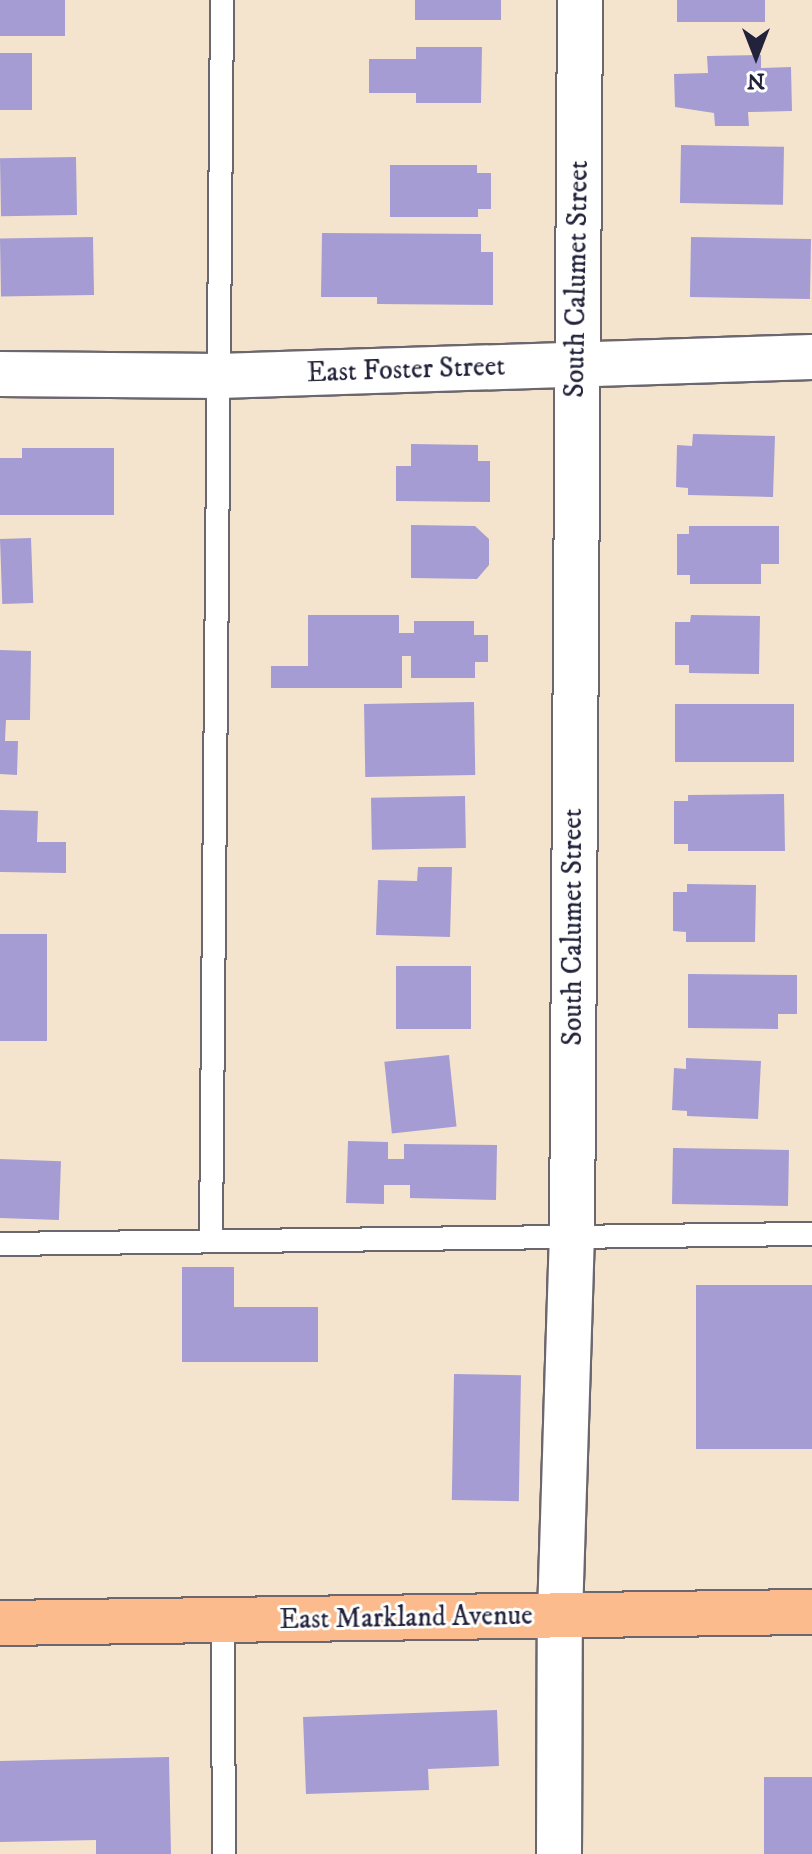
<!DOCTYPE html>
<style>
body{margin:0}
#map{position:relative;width:812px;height:1854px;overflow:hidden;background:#f5e4cd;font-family:"IM FELL DW Pica",serif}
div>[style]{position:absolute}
.building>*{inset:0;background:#a49cd3;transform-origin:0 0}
.roads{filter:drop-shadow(2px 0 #6c666e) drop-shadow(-2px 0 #6c666e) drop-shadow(0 2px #6c666e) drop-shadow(0 -2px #6c666e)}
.service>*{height:22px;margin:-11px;padding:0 11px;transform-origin:11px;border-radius:11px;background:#fff}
.minor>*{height:44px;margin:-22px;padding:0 22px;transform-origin:22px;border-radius:22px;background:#fff}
.primary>*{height:44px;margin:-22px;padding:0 22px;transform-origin:22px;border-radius:22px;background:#fbbb8c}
span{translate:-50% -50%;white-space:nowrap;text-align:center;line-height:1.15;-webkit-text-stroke:6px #fff;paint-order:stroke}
.street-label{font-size:28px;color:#22223b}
.north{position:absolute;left:716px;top:16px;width:80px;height:80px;-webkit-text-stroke:6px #fff;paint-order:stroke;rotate:180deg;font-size:22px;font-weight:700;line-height:32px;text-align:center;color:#22223b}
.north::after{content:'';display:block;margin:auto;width:28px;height:36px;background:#22223b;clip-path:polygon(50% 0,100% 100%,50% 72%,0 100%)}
</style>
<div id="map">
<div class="building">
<i style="left:0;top:0;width:65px;height:36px"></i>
<i style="left:415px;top:0;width:86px;height:20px"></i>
<i style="left:677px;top:0;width:88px;height:22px"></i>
<i style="clip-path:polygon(416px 47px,482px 47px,481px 103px,416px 103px,416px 93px,369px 93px,369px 59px,416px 59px)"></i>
<i style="left:0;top:53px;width:32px;height:57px"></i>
<i style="clip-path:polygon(761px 55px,761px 68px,791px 67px,792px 111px,748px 112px,749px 126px,715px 126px,714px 113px,675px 107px,674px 74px,708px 73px,707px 56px)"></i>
<i style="left:681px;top:145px;width:103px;height:58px;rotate:1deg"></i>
<i style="left:76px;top:157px;width:58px;height:76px;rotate:89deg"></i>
<i style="clip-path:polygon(390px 165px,477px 165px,477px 173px,491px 173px,491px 209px,478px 209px,478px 217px,390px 217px)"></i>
<i style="clip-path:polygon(322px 233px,481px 234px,481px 252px,493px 252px,493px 305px,377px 304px,377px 297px,321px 297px)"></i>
<i style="left:93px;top:237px;width:58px;height:93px;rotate:89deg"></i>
<i style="left:691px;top:237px;width:120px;height:60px;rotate:1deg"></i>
<i style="clip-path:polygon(693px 434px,775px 436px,773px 497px,688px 495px,688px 488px,676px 487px,677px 445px,692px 446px)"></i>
<i style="clip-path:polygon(411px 444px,478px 445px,478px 461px,490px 461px,490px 502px,396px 501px,396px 466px,411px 466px)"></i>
<i style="clip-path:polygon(22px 448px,114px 448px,114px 515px,0 515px,0 458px,22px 458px)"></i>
<i style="clip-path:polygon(411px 525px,475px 526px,489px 539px,489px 565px,477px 579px,411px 578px)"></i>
<i style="clip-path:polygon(689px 526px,779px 526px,779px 564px,761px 564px,761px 584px,690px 584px,690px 575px,677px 575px,677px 534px,689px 534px)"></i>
<i style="left:31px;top:538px;width:65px;height:31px;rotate:88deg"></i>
<i style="clip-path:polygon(308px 615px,399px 615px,399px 633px,414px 633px,414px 621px,474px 621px,474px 635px,488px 635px,488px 662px,475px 662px,475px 678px,411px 678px,411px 656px,402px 656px,402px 688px,271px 688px,271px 666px,308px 666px)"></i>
<i style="clip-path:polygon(691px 615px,760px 616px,759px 674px,689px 673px,689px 665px,675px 665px,675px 622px,690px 622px)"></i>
<i style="clip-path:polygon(0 650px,31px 651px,30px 720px,6px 720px,5px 741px,18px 741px,17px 775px,0 774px)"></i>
<i style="left:474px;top:702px;width:73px;height:110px;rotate:89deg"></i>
<i style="left:675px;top:704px;width:119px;height:58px"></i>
<i style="clip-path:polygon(784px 794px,785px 851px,688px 851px,688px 844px,674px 844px,674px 801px,688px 801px,688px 795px)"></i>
<i style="left:465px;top:796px;width:52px;height:94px;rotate:89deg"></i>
<i style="clip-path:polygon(0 810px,38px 811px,37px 842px,66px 842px,66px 873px,0 872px)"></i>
<i style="clip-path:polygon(418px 867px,452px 867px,450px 937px,376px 935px,378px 880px,417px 881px)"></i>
<i style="clip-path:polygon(687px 884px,756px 885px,755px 942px,686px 942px,686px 932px,673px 931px,673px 892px,687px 892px)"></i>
<i style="left:0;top:934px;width:47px;height:107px"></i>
<i style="left:396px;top:966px;width:75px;height:63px"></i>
<i style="clip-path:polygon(688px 974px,797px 975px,797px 1014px,778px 1014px,778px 1029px,688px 1028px)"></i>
<i style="left:449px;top:1055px;width:72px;height:65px;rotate:84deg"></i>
<i style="clip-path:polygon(686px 1058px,761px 1061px,758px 1119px,687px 1116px,687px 1111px,672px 1110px,674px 1068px,686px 1069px)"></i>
<i style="clip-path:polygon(348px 1141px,388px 1142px,388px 1159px,404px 1159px,404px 1144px,497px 1145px,496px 1200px,410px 1198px,410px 1185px,384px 1185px,384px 1204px,346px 1203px)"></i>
<i style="left:673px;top:1148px;width:116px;height:56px;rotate:1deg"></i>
<i style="left:0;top:1159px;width:61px;height:59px;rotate:2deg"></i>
<i style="clip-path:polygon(182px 1267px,234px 1267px,234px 1307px,318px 1307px,318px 1362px,182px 1362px)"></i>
<i style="left:812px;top:1285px;width:164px;height:116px;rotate:90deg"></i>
<i style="left:454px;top:1374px;width:67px;height:126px;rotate:1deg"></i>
<i style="clip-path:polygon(497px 1710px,499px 1766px,428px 1769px,429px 1790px,306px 1794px,303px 1717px)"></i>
<i style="clip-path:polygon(169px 1757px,171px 1854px,96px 1854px,96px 1840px,0 1842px,0 1761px)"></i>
<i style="left:764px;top:1777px;width:48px;height:77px"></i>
</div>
<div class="roads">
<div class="service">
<i style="left:211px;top:1241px;width:1241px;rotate:-89.49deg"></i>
<i style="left:0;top:1244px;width:812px;rotate:-0.71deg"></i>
<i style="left:223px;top:1620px;width:234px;rotate:89.8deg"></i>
</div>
<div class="minor">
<i style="left:0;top:374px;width:219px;rotate:0.5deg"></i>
<i style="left:219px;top:376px;width:593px;rotate:-1.84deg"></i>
<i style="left:559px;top:1854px;width:239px;rotate:-89.8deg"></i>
<i style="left:560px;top:1615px;width:376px;rotate:-88.2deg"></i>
<i style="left:572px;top:1239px;width:1239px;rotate:-89.63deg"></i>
</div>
<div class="primary">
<i style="left:0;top:1623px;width:812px;rotate:-0.78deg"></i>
</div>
</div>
<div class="street-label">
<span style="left:577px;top:279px;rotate:-89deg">South Calumet Street</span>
<span style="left:406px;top:370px;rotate:-2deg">East Foster Street</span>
<span style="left:573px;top:927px;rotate:-90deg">South Calumet Street</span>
<span style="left:406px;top:1618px;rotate:-1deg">East Markland Avenue</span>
</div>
<div class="north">N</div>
</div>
